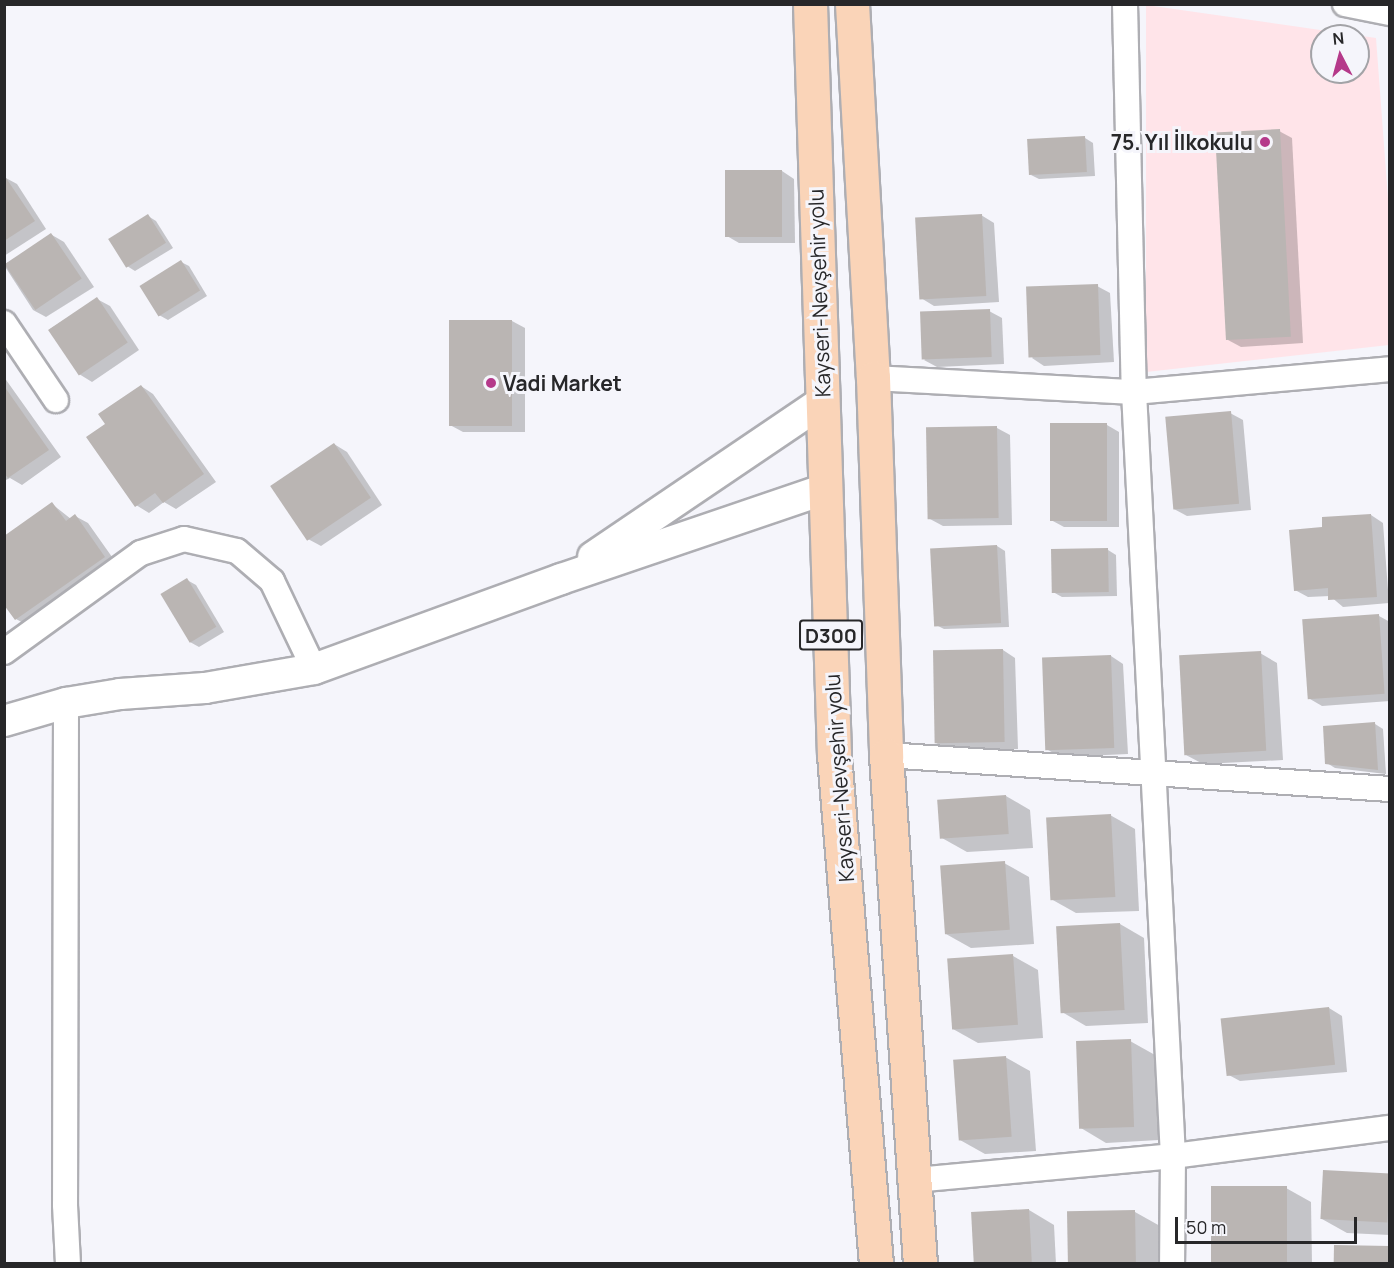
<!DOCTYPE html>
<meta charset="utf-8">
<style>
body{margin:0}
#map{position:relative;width:1394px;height:1268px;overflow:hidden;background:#f5f5fb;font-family:Manrope,sans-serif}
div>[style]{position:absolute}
.education>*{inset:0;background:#ffe4e9}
.shadow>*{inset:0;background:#0003}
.building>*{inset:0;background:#bab5b3;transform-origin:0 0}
.roads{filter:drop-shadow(2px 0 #aeaeb3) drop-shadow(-2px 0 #aeaeb3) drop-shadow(0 2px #aeaeb3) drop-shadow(0 -2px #aeaeb3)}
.minor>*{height:24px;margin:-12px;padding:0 12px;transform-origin:12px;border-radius:12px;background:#fff}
.tertiary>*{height:30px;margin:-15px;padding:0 15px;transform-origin:15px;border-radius:15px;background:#fff}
.trunk>*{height:33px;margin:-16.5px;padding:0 16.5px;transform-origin:16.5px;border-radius:16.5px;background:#fad4b8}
.dots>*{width:16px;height:16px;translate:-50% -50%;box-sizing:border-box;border:3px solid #f5f5fb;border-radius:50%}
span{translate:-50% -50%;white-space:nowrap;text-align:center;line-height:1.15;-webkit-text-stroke:6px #f5f5fb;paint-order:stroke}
.shield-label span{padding:2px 4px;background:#f5f5fb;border:2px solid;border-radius:4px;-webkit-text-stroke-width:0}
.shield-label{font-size:20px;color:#272729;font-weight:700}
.poi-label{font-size:21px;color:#272729;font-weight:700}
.right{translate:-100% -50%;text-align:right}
.left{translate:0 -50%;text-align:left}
.street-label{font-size:21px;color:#272729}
.frame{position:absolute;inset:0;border:6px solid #272729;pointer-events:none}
.north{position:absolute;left:1310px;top:24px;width:60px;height:60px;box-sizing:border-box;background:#f5f5fb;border:2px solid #a3a3a7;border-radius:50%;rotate:354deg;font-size:16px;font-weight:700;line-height:24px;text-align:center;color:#272729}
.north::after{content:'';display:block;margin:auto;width:21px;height:27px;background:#b5398a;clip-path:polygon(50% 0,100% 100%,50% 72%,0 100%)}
.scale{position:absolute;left:1175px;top:1217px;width:182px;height:27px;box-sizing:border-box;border:3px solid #272729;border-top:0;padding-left:8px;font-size:18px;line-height:21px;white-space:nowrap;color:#272729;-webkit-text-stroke:4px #f5f5fb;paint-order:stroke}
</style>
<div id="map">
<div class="education">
<i style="clip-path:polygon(evenodd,1146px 5px,1376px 38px,1389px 212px,1389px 345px,1146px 372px,1146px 5px,1322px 36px,1358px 36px,1358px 72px,1322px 72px,1322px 36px)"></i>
</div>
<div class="shadow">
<i style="clip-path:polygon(1279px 131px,1292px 138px,1303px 343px,1241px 347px,1228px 340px)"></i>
<i style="clip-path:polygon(1085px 138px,1093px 143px,1095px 176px,1039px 179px,1031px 175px)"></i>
<i style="clip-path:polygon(782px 171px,794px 179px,795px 243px,739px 243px,727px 236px)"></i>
<i style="clip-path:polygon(4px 177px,17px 184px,46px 229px,4px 256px)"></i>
<i style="clip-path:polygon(981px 215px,994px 223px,999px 302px,934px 306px,921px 298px)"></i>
<i style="clip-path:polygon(148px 216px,156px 221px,173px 248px,135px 271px,127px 266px)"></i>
<i style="clip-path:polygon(52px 235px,64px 242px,94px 287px,46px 317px,33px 310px,4px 265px)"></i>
<i style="clip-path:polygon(181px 262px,189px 266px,207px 296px,168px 320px,159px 315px)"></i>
<i style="clip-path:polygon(1097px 286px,1110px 293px,1114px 362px,1044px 366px,1032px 358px)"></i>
<i style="clip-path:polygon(97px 299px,110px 306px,139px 350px,92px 382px,79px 374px,50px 329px)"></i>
<i style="clip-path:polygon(989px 311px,1002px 318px,1004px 364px,937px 367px,924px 360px)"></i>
<i style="clip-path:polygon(512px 321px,525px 328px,525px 432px,463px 432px,450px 425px)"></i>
<i style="clip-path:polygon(4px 377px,61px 457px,22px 485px,10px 478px,4px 481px)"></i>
<i style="clip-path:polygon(141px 386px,153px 394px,216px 482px,176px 509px,164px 502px,149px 513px,136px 505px,107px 424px)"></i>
<i style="clip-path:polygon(1230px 413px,1243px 420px,1251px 510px,1187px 516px,1174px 509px)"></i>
<i style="clip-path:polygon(1107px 425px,1119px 432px,1119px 527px,1064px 527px,1051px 520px)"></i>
<i style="clip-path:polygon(997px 428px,1010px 435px,1012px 525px,943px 526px,930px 519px)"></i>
<i style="clip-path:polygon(334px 444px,347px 452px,382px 505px,321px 546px,308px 539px)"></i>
<i style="clip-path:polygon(52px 504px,71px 519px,75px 516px,88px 523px,117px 564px,29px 626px,16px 619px)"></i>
<i style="clip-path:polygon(1371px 515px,1383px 523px,1389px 603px,1343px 607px,1330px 596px,1308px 597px,1295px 590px,1324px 529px)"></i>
<i style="clip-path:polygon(997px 546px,1005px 551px,1009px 627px,944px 629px,936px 625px)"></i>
<i style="clip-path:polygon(1108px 550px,1116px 555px,1117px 596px,1062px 597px,1053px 592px)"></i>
<i style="clip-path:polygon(187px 580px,196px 585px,224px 632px,199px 647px,190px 642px)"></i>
<i style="clip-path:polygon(1379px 616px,1390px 622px,1390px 701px,1322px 706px,1310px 699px,1304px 621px)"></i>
<i style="clip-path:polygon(1003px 650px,1015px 658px,1018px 749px,949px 750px,936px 743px)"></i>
<i style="clip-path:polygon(1260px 653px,1277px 663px,1283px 760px,1203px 764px,1186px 755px)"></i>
<i style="clip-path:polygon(1111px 656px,1123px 664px,1128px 754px,1061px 757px,1048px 750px)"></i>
<i style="clip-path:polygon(1375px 724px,1383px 729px,1386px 774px,1335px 768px,1327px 763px)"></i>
<i style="clip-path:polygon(1006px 796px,1030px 810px,1033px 848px,967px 852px,942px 838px)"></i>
<i style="clip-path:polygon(1110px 815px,1135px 829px,1139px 911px,1076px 913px,1051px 899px)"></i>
<i style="clip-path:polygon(1004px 863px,1029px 877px,1034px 944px,971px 948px,946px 934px)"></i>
<i style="clip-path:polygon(1120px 924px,1144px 938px,1148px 1023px,1086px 1026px,1062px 1012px)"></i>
<i style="clip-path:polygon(1013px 956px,1038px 970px,1043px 1038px,978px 1043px,953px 1029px)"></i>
<i style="clip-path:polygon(1329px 1008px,1342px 1016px,1347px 1072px,1240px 1081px,1227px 1074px)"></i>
<i style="clip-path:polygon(1130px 1041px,1155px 1055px,1159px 1140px,1106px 1143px,1081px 1128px)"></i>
<i style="clip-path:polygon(1005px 1057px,1030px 1071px,1036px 1151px,985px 1154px,960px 1140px)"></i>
<i style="clip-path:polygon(1390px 1175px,1390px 1235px,1347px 1233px,1322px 1219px)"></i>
<i style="clip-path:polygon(1286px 1188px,1311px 1202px,1312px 1264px,1213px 1264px)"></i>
<i style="clip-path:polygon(1029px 1210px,1054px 1225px,1056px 1264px,975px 1264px)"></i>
<i style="clip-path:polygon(1135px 1212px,1160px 1226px,1160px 1264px,1069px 1264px)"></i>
</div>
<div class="building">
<i style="left:1280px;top:129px;width:208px;height:65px;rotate:87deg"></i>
<i style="left:1085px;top:136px;width:36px;height:58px;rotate:87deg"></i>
<i style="left:725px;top:170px;width:57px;height:67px"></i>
<i style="clip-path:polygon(4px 175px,35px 221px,4px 241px)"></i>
<i style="left:148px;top:214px;width:34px;height:47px;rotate:58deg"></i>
<i style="left:982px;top:214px;width:82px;height:67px;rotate:87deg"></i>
<i style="left:51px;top:233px;width:55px;height:56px;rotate:56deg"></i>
<i style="left:181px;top:260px;width:36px;height:49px;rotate:58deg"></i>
<i style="left:1098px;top:284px;width:71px;height:72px;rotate:88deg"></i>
<i style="left:97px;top:297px;width:55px;height:59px;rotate:56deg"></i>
<i style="left:990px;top:309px;width:48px;height:70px;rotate:88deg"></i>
<i style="left:449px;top:320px;width:63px;height:106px"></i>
<i style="clip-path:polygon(141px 385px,204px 474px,163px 503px,155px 493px,135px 507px,86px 437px,105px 424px,98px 414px)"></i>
<i style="clip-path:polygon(4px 386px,49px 450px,8px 478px,4px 473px)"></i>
<i style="left:1231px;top:411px;width:93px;height:66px;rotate:85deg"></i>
<i style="left:1050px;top:423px;width:57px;height:98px"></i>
<i style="left:997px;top:426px;width:92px;height:71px;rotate:89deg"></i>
<i style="left:334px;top:443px;width:66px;height:77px;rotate:56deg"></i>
<i style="clip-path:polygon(52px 502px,66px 521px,75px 514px,105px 557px,15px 620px,4px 605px,4px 536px)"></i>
<i style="clip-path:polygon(1371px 514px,1377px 597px,1328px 600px,1328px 588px,1294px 591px,1289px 530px,1322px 527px,1322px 517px)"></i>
<i style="left:997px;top:545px;width:78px;height:67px;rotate:87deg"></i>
<i style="left:1108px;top:548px;width:44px;height:57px;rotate:89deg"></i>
<i style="left:187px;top:578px;width:57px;height:31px;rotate:59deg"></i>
<i style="left:1379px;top:614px;width:80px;height:77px;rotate:86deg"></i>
<i style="left:1003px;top:649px;width:93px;height:70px;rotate:89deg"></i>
<i style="left:1261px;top:651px;width:100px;height:82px;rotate:87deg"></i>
<i style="left:1111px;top:655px;width:93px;height:69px;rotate:88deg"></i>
<i style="clip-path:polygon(1375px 722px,1378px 770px,1325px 764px,1323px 726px)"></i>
<i style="left:1006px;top:795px;width:39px;height:69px;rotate:86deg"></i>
<i style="left:1111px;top:814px;width:83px;height:65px;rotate:87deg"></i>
<i style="left:1005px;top:861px;width:69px;height:65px;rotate:86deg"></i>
<i style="left:1120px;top:923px;width:87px;height:64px;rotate:87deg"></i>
<i style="left:1013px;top:954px;width:71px;height:66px;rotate:86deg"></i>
<i style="left:1329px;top:1007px;width:58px;height:109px;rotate:84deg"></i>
<i style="left:1131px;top:1039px;width:88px;height:55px;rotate:88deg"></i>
<i style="left:1006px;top:1056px;width:81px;height:53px;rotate:86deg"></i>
<i style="left:1323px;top:1170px;width:67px;height:49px;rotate:3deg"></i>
<i style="left:1287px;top:1186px;width:78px;height:76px;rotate:90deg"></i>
<i style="left:1029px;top:1209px;width:55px;height:58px;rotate:87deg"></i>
<i style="left:1135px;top:1210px;width:54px;height:68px;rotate:89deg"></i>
<i style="left:1334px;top:1245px;width:56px;height:19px;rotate:1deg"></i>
</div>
<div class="roads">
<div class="minor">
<i style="left:1125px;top:4px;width:388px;rotate:88.7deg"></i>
<i style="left:1134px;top:392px;width:765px;rotate:87.08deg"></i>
<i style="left:1173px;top:1156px;width:108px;rotate:90.5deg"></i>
<i style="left:1345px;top:4px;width:46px;rotate:11.3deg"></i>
<i style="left:4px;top:323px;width:93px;rotate:56deg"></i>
<i style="left:873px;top:378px;width:261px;rotate:3.1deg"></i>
<i style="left:1134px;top:392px;width:257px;rotate:-5.1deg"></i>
<i style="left:4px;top:652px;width:169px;rotate:-35.9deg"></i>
<i style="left:141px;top:553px;width:45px;rotate:-18deg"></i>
<i style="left:184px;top:539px;width:54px;rotate:12.8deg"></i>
<i style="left:237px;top:551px;width:46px;rotate:40.6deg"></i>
<i style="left:272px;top:581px;width:98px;rotate:64.5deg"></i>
<i style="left:66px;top:703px;width:502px;rotate:90.11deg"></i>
<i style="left:65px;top:1205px;width:59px;rotate:87.1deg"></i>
<i style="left:886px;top:755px;width:505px;rotate:3.86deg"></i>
<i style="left:915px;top:1180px;width:259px;rotate:-5.3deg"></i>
<i style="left:1173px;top:1156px;width:219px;rotate:-7.4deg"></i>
</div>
<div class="tertiary">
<i style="left:593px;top:557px;width:278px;rotate:-34.1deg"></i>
<i style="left:4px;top:721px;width:65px;rotate:-16.2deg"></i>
<i style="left:66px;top:703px;width:55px;rotate:-9.5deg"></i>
<i style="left:120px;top:694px;width:85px;rotate:-4deg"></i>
<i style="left:205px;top:688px;width:111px;rotate:-9.9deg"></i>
<i style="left:314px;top:669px;width:263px;rotate:-20deg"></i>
<i style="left:561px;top:579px;width:280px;rotate:-18.8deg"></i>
</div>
<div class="trunk">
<i style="left:810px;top:4px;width:751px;rotate:88.17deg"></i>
<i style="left:834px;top:755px;width:511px;rotate:85.28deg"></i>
<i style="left:852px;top:4px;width:375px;rotate:86.8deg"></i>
<i style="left:873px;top:378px;width:377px;rotate:88deg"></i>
<i style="left:886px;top:755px;width:510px;rotate:86.18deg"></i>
</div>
</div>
<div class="dots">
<i style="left:1265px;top:142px;background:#b5398a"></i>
<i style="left:491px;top:383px;background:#b5398a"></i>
</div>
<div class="shield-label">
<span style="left:831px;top:635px">D300</span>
</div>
<div class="poi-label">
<span class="right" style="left:1253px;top:142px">75. Yıl İlkokulu</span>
<span class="left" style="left:503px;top:383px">Vadi Market</span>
</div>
<div class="street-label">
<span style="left:819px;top:293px;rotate:-92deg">Kayseri-Nevşehir yolu</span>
<span style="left:839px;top:778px;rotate:-94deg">Kayseri-Nevşehir yolu</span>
</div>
<div class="frame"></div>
<div class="north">N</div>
<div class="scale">50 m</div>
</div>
